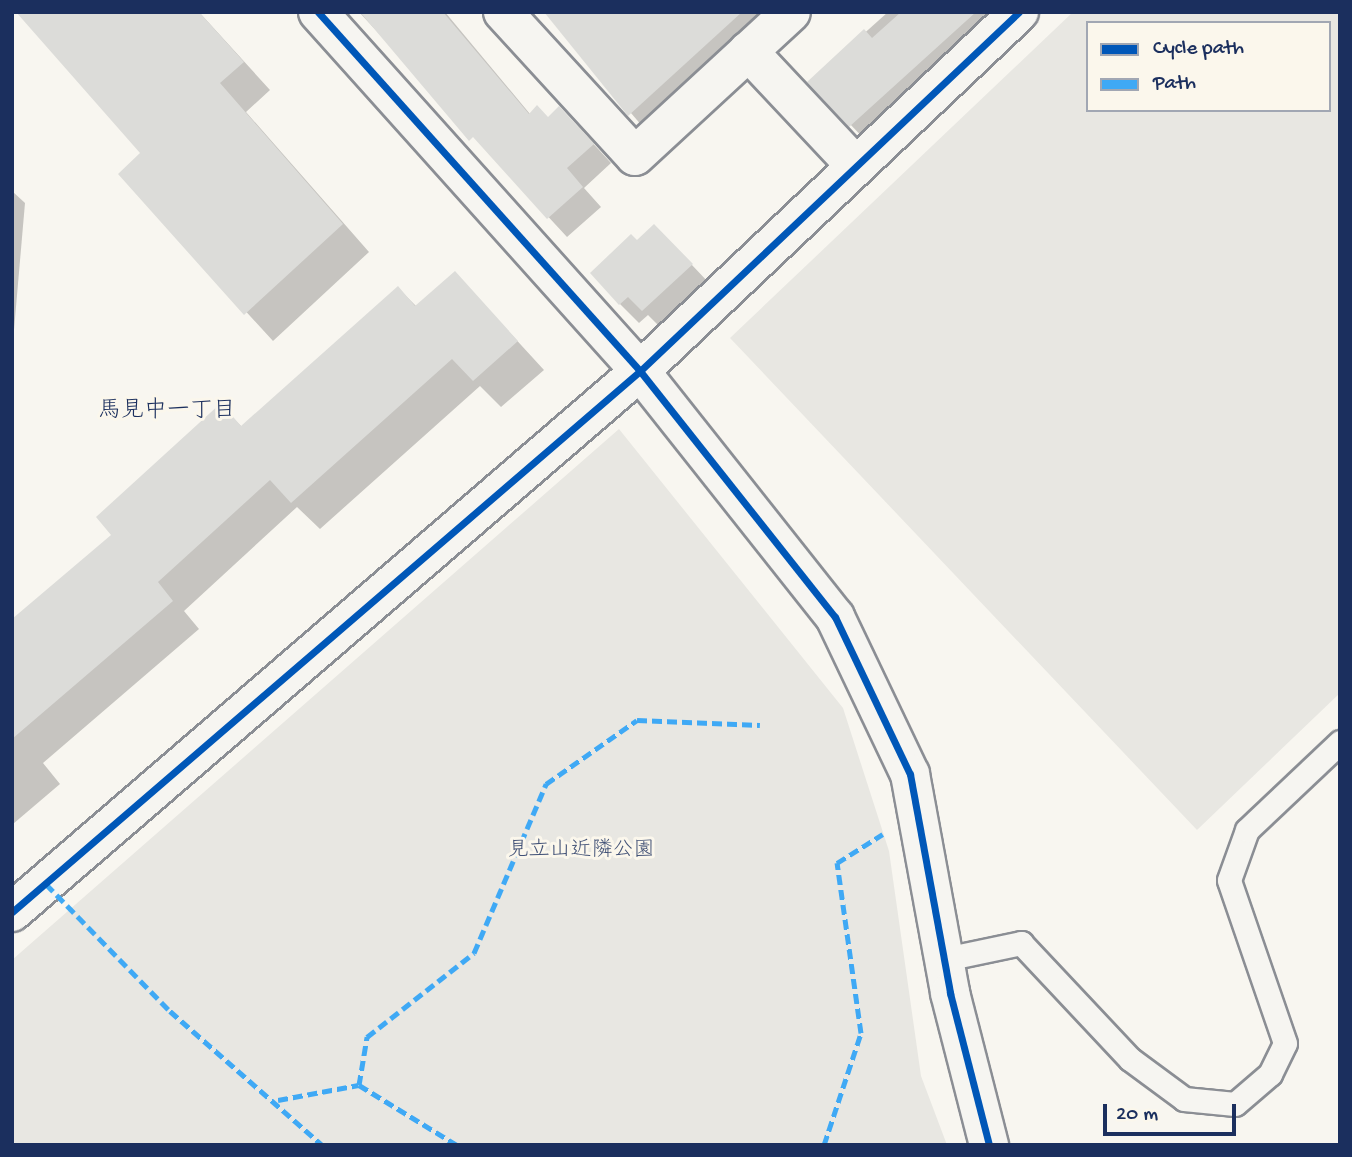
<!DOCTYPE html>
<meta charset="utf-8">
<style>
body{margin:0}
#map{position:relative;width:1352px;height:1157px;overflow:hidden;background:#f8f6f0;font-family:"Gochi Hand","Klee One",sans-serif}
div>[style]{position:absolute}
.green>*{inset:0;background:#e8e7e2}
.shadow>*{inset:0;background:#0003}
.building>*{inset:0;background:#dcdcd9}
.roads{filter:drop-shadow(2px 0 #8b8e94) drop-shadow(-2px 0 #8b8e94) drop-shadow(0 2px #8b8e94) drop-shadow(0 -2px #8b8e94)}
.lane>*{height:23px;margin:-11.5px;padding:0 11.5px;transform-origin:11.5px;border-radius:11.5px;background:#f6f5f1}
.street>*{height:38px;margin:-19px;padding:0 19px;transform-origin:19px;border-radius:19px;background:#f6f5f1}
.quiet>*{height:5px;margin-top:-2.5px;transform-origin:0;background:repeating-linear-gradient(90deg,#3fa9f5 0 10px,transparent 0 15px)}
.cycleway>*{height:7px;margin:-3.5px;padding:0 3.5px;transform-origin:3.5px;border-radius:3.5px;background:#0057b8}
span{translate:-50% -50%;white-space:nowrap;text-align:center;line-height:1.15;-webkit-text-stroke:6px #fbf7ec;paint-order:stroke}
.park-label{font-size:21px;color:#415176}
.neighbourhood-label{font-size:23px;color:#1b2f5e}
.frame{position:absolute;inset:0;border:14px solid #1b2f5e;pointer-events:none}
.legend{position:absolute;left:1086px;top:21px;width:245px;height:91px;box-sizing:border-box;background:#fbf7ec;border:2px solid #a1a7b3;margin:0;padding:9px 12px;list-style:none;font-size:21px;color:#1b2f5e}
.legend li{display:flex;align-items:center;gap:14px;height:35px}
.legend b{width:35px;border:2px solid #a1a7b3}
.scale{position:absolute;left:1103px;top:1104px;width:133px;height:32px;box-sizing:border-box;border:4px solid #1b2f5e;border-top:0;padding-left:9px;font-size:21px;line-height:24px;white-space:nowrap;color:#1b2f5e;-webkit-text-stroke:5px #fbf7ec;paint-order:stroke}
</style>
<div id="map">
<div class="green">
<i style="clip-path:polygon(evenodd,1073px 12px,1340px 12px,1340px 693px,1197px 830px,730px 338px,1073px 12px,1088px 23px,1329px 23px,1329px 110px,1088px 110px,1088px 23px)"></i>
<i style="clip-path:polygon(619px 429px,843px 708px,889px 851px,921px 1076px,947px 1145px,12px 1145px,12px 960px)"></i>
</div>
<div class="shadow">
<i style="clip-path:polygon(18px 12px,199px 12px,270px 90px,246px 112px,369px 252px,273px 341px,120px 174px,143px 153px)"></i>
<i style="clip-path:polygon(359px 12px,445px 12px,530px 114px,578px 127px,611px 163px,584px 188px,601px 207px,567px 237px)"></i>
<i style="clip-path:polygon(545px 12px,782px 12px,648px 133px)"></i>
<i style="clip-path:polygon(888px 12px,1014px 12px,869px 144px,810px 82px)"></i>
<i style="clip-path:polygon(12px 191px,25px 203px,12px 353px)"></i>
<i style="clip-path:polygon(638px 243px,673px 245px,710px 284px,662px 329px,648px 315px,639px 323px,620px 304px)"></i>
<i style="clip-path:polygon(455px 273px,544px 370px,501px 407px,480px 386px,320px 529px,297px 507px,184px 611px,199px 629px,43px 763px,60px 784px,13px 824px,12px 622px,113px 535px,221px 406px,242px 427px,398px 288px,417px 307px)"></i>
</div>
<div class="building">
<i style="clip-path:polygon(16px 12px,199px 12px,244px 62px,220px 83px,343px 224px,244px 315px,118px 174px,140px 153px)"></i>
<i style="clip-path:polygon(360px 12px,443px 12px,529px 114px,537px 105px,548px 117px,559px 106px,594px 144px,567px 168px,583px 187px,547px 219px,473px 137px,469px 141px)"></i>
<i style="clip-path:polygon(544px 12px,742px 12px,628px 116px)"></i>
<i style="clip-path:polygon(901px 12px,976px 12px,849px 127px,807px 82px,864px 29px,872px 38px)"></i>
<i style="clip-path:polygon(654px 224px,693px 264px,642px 311px,628px 297px,619px 305px,590px 273px,631px 234px,637px 240px)"></i>
<i style="clip-path:polygon(455px 271px,518px 341px,473px 381px,452px 359px,291px 503px,270px 480px,158px 582px,173px 601px,12px 739px,12px 619px,111px 535px,96px 517px,221px 403px,241px 426px,398px 286px,415px 306px)"></i>
</div>
<div class="roads">
<div class="lane">
<i style="left:945px;top:959px;width:78px;rotate:-11.9deg"></i>
<i style="left:1021px;top:943px;width:159px;rotate:46.8deg"></i>
<i style="left:1130px;top:1059px;width:67px;rotate:36.5deg"></i>
<i style="left:1184px;top:1099px;width:51px;rotate:5.6deg"></i>
<i style="left:1235px;top:1104px;width:46px;rotate:-40.6deg"></i>
<i style="left:1270px;top:1074px;width:34px;rotate:-64deg"></i>
<i style="left:1285px;top:1043px;width:172px;rotate:-109deg"></i>
<i style="left:1229px;top:880px;width:53px;rotate:-70.2deg"></i>
<i style="left:1247px;top:830px;width:128px;rotate:-43.4deg"></i>
</div>
<div class="street">
<i style="left:318px;top:12px;width:482px;rotate:48.1deg"></i>
<i style="left:640px;top:371px;width:314px;rotate:51.6deg"></i>
<i style="left:835px;top:617px;width:174px;rotate:64.5deg"></i>
<i style="left:910px;top:774px;width:223px;rotate:79.6deg"></i>
<i style="left:950px;top:993px;width:157px;rotate:75.6deg"></i>
<i style="left:503px;top:12px;width:195px;rotate:47.5deg"></i>
<i style="left:635px;top:156px;width:212px;rotate:-42.7deg"></i>
<i style="left:748px;top:51px;width:155px;rotate:46.8deg"></i>
<i style="left:12px;top:912px;width:829px;rotate:-40.74deg"></i>
<i style="left:640px;top:371px;width:522px;rotate:-43.45deg"></i>
</div>
</div>
<div class="quiet">
<i style="left:46px;top:884px;width:177px;rotate:45.7deg"></i>
<i style="left:170px;top:1011px;width:203px;rotate:41.4deg"></i>
<i style="left:359px;top:1085px;width:115px;rotate:31.5deg"></i>
<i style="left:278px;top:1100px;width:82px;rotate:-10.5deg"></i>
<i style="left:359px;top:1085px;width:49px;rotate:-80.5deg"></i>
<i style="left:367px;top:1037px;width:136px;rotate:-38.1deg"></i>
<i style="left:474px;top:953px;width:184px;rotate:-66.9deg"></i>
<i style="left:546px;top:784px;width:111px;rotate:-35.1deg"></i>
<i style="left:637px;top:720px;width:123px;rotate:2.3deg"></i>
<i style="left:824px;top:1145px;width:118px;rotate:-71.7deg"></i>
<i style="left:861px;top:1033px;width:172px;rotate:-98deg"></i>
<i style="left:837px;top:863px;width:54px;rotate:-32.2deg"></i>
</div>
<div class="cycleway">
<i style="left:318px;top:12px;width:482px;rotate:48.1deg"></i>
<i style="left:640px;top:371px;width:314px;rotate:51.6deg"></i>
<i style="left:835px;top:617px;width:174px;rotate:64.5deg"></i>
<i style="left:910px;top:774px;width:223px;rotate:79.6deg"></i>
<i style="left:950px;top:993px;width:157px;rotate:75.6deg"></i>
<i style="left:12px;top:912px;width:829px;rotate:-40.74deg"></i>
<i style="left:640px;top:371px;width:522px;rotate:-43.45deg"></i>
</div>
<div class="park-label">
<span style="left:581px;top:852px">見立山近隣公園</span>
</div>
<div class="neighbourhood-label">
<span style="left:167px;top:412px">馬見中一丁目</span>
</div>
<div class="frame"></div>
<ul class="legend">
<li><b style="height:9px;background:#0057b8"></b>Cycle path</li>
<li><b style="height:9px;background:#3fa9f5"></b>Path</li>
</ul>
<div class="scale">20 m</div>
</div>
